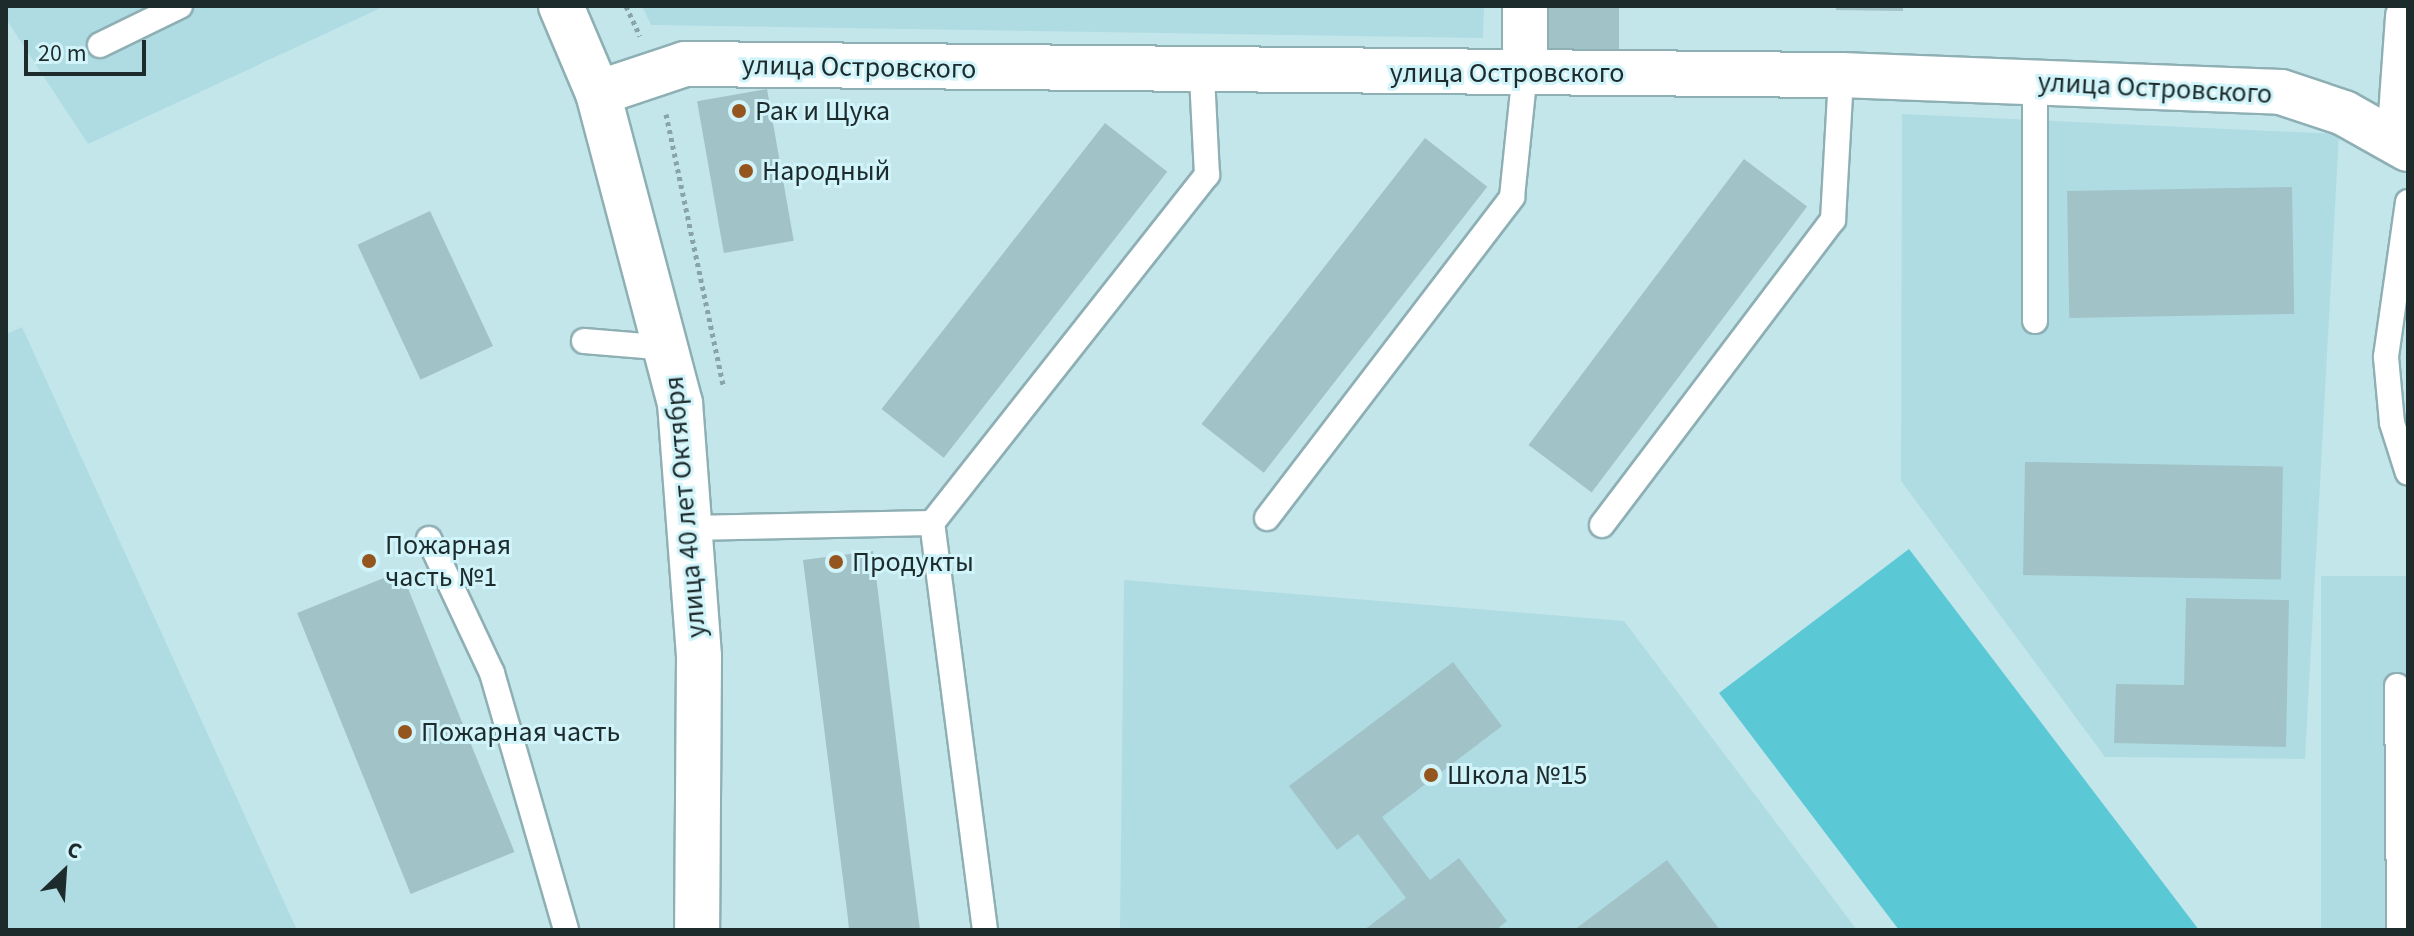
<!DOCTYPE html>
<meta charset="utf-8">
<style>
body{margin:0}
#map{position:relative;width:2414px;height:936px;overflow:hidden;background:#c3e6eb;font-family:"Source Sans 3",sans-serif}
div>[style]{position:absolute}
.built>*{inset:0;background:#afdce2;transform-origin:0 0}
.green>*{inset:0;background:#5bc8d6}
.building>*{inset:0;background:#a1c3c8;transform-origin:0 0}
.path>*{height:5px;margin-top:-2.5px;transform-origin:0;background:repeating-linear-gradient(90deg,#88a4a8 0 4px,transparent 0 8px)}
.roads{filter:drop-shadow(2px 0 #8eafb4) drop-shadow(-2px 0 #8eafb4) drop-shadow(0 2px #8eafb4) drop-shadow(0 -2px #8eafb4)}
.service>*{height:24px;margin:-12px;padding:0 12px;transform-origin:12px;border-radius:12px;background:#fff}
.minor>*{height:44px;margin:-22px;padding:0 22px;transform-origin:22px;border-radius:22px;background:#fff}
.secondary>*{height:44px;margin:-22px;padding:0 22px;transform-origin:22px;border-radius:22px;background:#fff}
.dots>*{width:22px;height:22px;translate:-50% -50%;box-sizing:border-box;border:4px solid #d0f4f9;border-radius:50%}
span{translate:-50% -50%;white-space:nowrap;text-align:center;line-height:1.15;-webkit-text-stroke:6px #d0f4f9;paint-order:stroke}
.street-label{font-size:28px;color:#1e2b2d}
.poi-label{font-size:28px;color:#1e2b2d}
.left{translate:0 -50%;text-align:left}
.frame{position:absolute;inset:0;border:8px solid #1e2b2d;pointer-events:none}
.north{position:absolute;left:24px;top:832px;width:80px;height:80px;-webkit-text-stroke:6px #d0f4f9;paint-order:stroke;rotate:25deg;font-size:22px;font-weight:700;line-height:32px;text-align:center;color:#1e2b2d}
.north::after{content:'';display:block;margin:auto;width:28px;height:36px;background:#1e2b2d;clip-path:polygon(50% 0,100% 100%,50% 72%,0 100%)}
.scale{position:absolute;left:24px;top:40px;width:122px;height:36px;box-sizing:border-box;border:4px solid #1e2b2d;border-top:0;padding-left:10px;font-size:24px;line-height:28px;white-space:nowrap;color:#1e2b2d;-webkit-text-stroke:6px #d0f4f9;paint-order:stroke}
</style>
<div id="map">
<div class="built">
<i style="clip-path:polygon(6px 6px,385px 6px,88px 144px,6px 19px)"></i>
<i style="clip-path:polygon(642px 6px,1484px 6px,1483px 38px,651px 25px)"></i>
<i style="clip-path:polygon(1902px 114px,2339px 134px,2305px 759px,2105px 757px,1901px 481px)"></i>
<i style="clip-path:polygon(22px 327px,297px 930px,6px 930px,6px 334px)"></i>
<i style="left:2408px;top:576px;width:354px;height:87px;rotate:90deg"></i>
<i style="clip-path:polygon(1124px 580px,1624px 621px,1857px 930px,1120px 930px)"></i>
</div>
<div class="green">
<i style="clip-path:polygon(1909px 549px,2199px 930px,1899px 930px,1719px 693px)"></i>
</div>
<div class="building">
<i style="left:1547px;top:6px;width:72px;height:45px"></i>
<i style="clip-path:polygon(1836px 6px,1903px 6px,1903px 11px,1836px 10px)"></i>
<i style="left:767px;top:89px;width:154px;height:71px;rotate:80deg"></i>
<i style="left:1105px;top:123px;width:79px;height:363px;rotate:38deg"></i>
<i style="left:1425px;top:138px;width:79px;height:363px;rotate:38deg"></i>
<i style="left:1744px;top:159px;width:79px;height:358px;rotate:37deg"></i>
<i style="left:2292px;top:187px;width:127px;height:225px;rotate:89deg"></i>
<i style="left:430px;top:211px;width:149px;height:80px;rotate:65deg"></i>
<i style="left:2025px;top:462px;width:258px;height:113px;rotate:1deg"></i>
<i style="clip-path:polygon(873px 551px,909px 845px,920px 930px,849px 930px,848px 919px,803px 560px)"></i>
<i style="left:401px;top:571px;width:303px;height:112px;rotate:68deg"></i>
<i style="clip-path:polygon(2186px 598px,2289px 600px,2286px 747px,2114px 743px,2116px 684px,2184px 685px)"></i>
<i style="clip-path:polygon(1453px 662px,1502px 726px,1382px 817px,1430px 880px,1459px 858px,1507px 921px,1496px 930px,1364px 930px,1406px 898px,1358px 834px,1337px 850px,1289px 786px)"></i>
<i style="clip-path:polygon(1667px 860px,1720px 930px,1574px 930px)"></i>
</div>
<div class="path">
<i style="left:626px;top:6px;width:33px;rotate:65deg"></i>
<i style="left:666px;top:114px;width:277px;rotate:78.1deg"></i>
</div>
<div class="roads">
<div class="service">
<i style="left:100px;top:45px;width:89px;rotate:-26deg"></i>
<i style="left:2408px;top:202px;width:157px;rotate:98.1deg"></i>
<i style="left:2386px;top:357px;width:66px;rotate:84.8deg"></i>
<i style="left:2392px;top:423px;width:52px;rotate:72.3deg"></i>
<i style="left:2035px;top:321px;width:238px;rotate:-90deg"></i>
<i style="left:584px;top:341px;width:85px;rotate:4.7deg"></i>
<i style="left:1267px;top:518px;width:404px;rotate:-52.6deg"></i>
<i style="left:1512px;top:197px;width:127px;rotate:-84.1deg"></i>
<i style="left:1602px;top:525px;width:383px;rotate:-52.9deg"></i>
<i style="left:1833px;top:220px;width:145px;rotate:-86.8deg"></i>
<i style="left:690px;top:528px;width:242px;rotate:-1.2deg"></i>
<i style="left:429px;top:539px;width:148px;rotate:64.8deg"></i>
<i style="left:492px;top:673px;width:267px;rotate:73.9deg"></i>
<i style="left:2397px;top:686px;width:244px;rotate:89.5deg"></i>
<i style="left:985px;top:930px;width:410px;rotate:-97.4deg"></i>
<i style="left:932px;top:523px;width:444px;rotate:-51.7deg"></i>
<i style="left:1207px;top:175px;width:100px;rotate:-92.9deg"></i>
</div>
<div class="minor">
<i style="left:1525px;top:71px;width:65px;rotate:-90deg"></i>
<i style="left:598px;top:93px;width:92px;rotate:-18.4deg"></i>
<i style="left:685px;top:64px;width:1156px;rotate:0.55deg"></i>
<i style="left:1841px;top:75px;width:440px;rotate:2.2deg"></i>
<i style="left:2281px;top:92px;width:66px;rotate:18.4deg"></i>
<i style="left:2344px;top:113px;width:73px;rotate:29.4deg"></i>
<i style="left:2399px;top:143px;width:127px;rotate:-85.9deg"></i>
</div>
<div class="secondary">
<i style="left:561px;top:6px;width:95px;rotate:67deg"></i>
<i style="left:598px;top:93px;width:321px;rotate:75.2deg"></i>
<i style="left:680px;top:403px;width:255px;rotate:85.7deg"></i>
<i style="left:699px;top:657px;width:273px;rotate:90.4deg"></i>
</div>
</div>
<div class="dots">
<i style="left:739px;top:111px;background:#95551f"></i>
<i style="left:746px;top:171px;background:#95551f"></i>
<i style="left:369px;top:561px;background:#95551f"></i>
<i style="left:836px;top:562px;background:#95551f"></i>
<i style="left:405px;top:732px;background:#95551f"></i>
<i style="left:1431px;top:775px;background:#95551f"></i>
</div>
<div class="street-label">
<span style="left:859px;top:67px;rotate:1deg">улица Островского</span>
<span style="left:1507px;top:73px">улица Островского</span>
<span style="left:2155px;top:88px;rotate:3deg">улица Островского</span>
<span style="left:685px;top:507px;rotate:-95deg">улица 40 лет Октября</span>
</div>
<div class="poi-label">
<span class="left" style="left:755px;top:111px">Рак и Щука</span>
<span class="left" style="left:762px;top:171px">Народный</span>
<span class="left" style="left:385px;top:561px">Пожарная<br>часть №1</span>
<span class="left" style="left:852px;top:562px">Продукты</span>
<span class="left" style="left:421px;top:732px">Пожарная часть</span>
<span class="left" style="left:1447px;top:775px">Школа №15</span>
</div>
<div class="frame"></div>
<div class="north">С</div>
<div class="scale">20 m</div>
</div>
